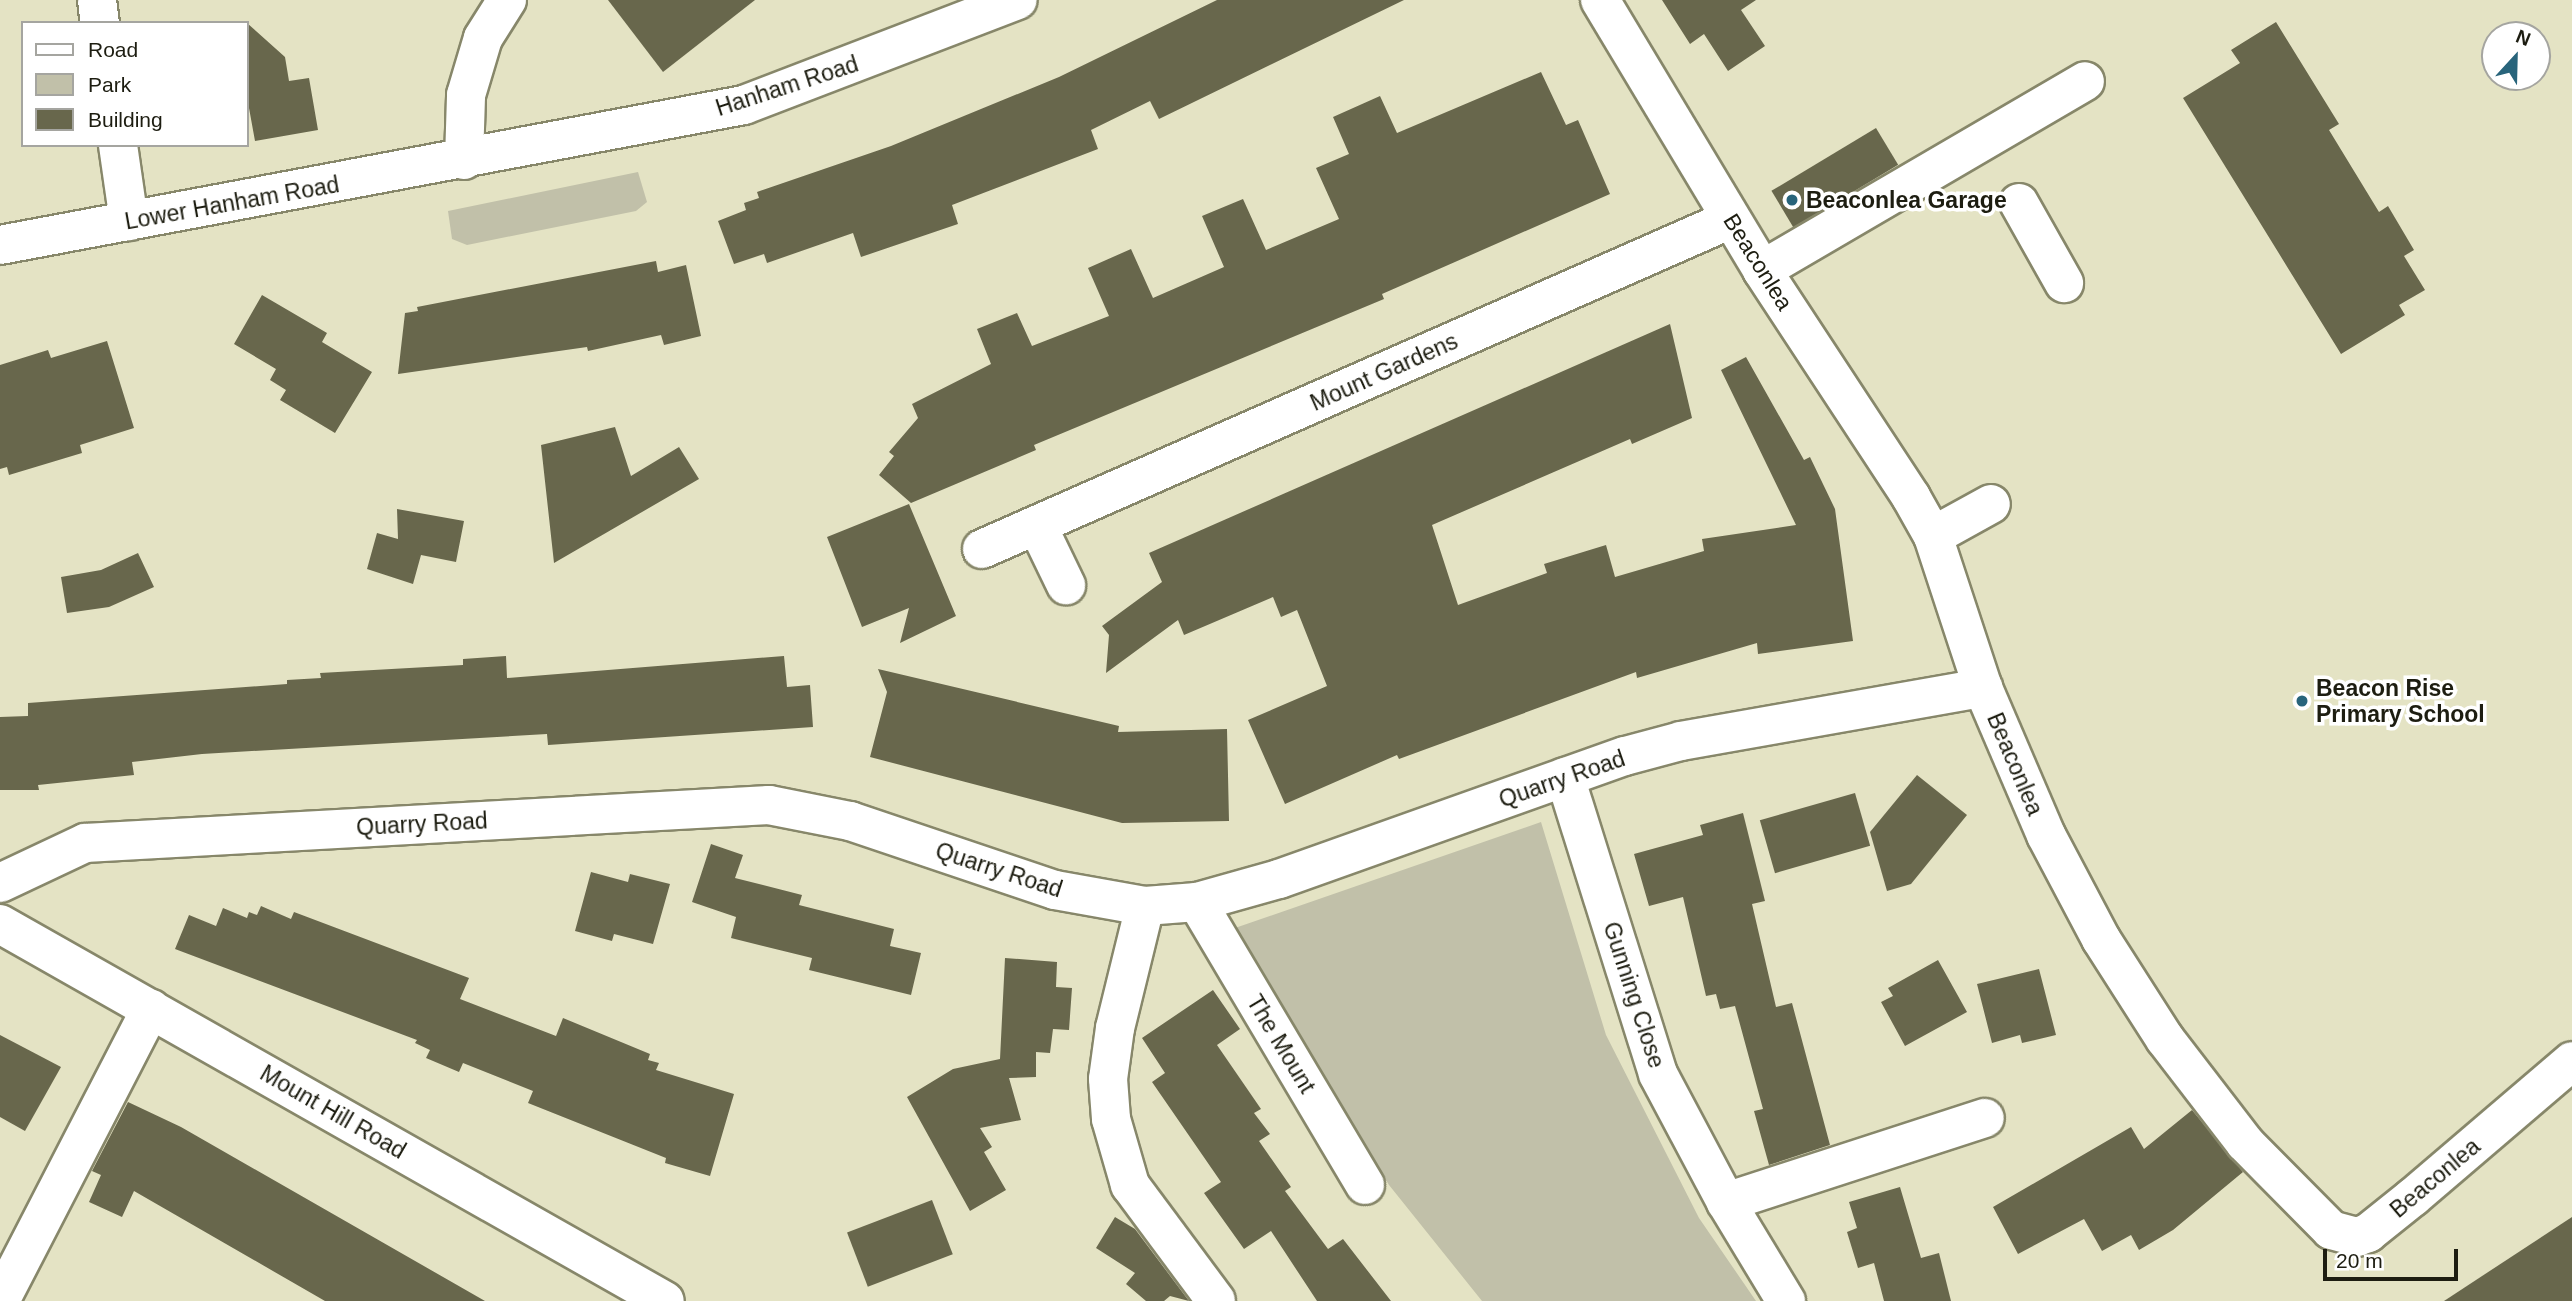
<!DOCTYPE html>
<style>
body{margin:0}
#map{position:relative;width:2572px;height:1301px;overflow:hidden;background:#e4e3c4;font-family:Arial,sans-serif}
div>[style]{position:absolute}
.green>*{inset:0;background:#c1c0a9}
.building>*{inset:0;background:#68674c;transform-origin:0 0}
.roads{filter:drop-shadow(2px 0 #87876a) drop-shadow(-2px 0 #87876a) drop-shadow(0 2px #87876a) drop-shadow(0 -2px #87876a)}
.minor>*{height:38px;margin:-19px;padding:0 19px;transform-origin:19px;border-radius:19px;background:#fff}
.major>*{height:38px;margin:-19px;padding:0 19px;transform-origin:19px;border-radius:19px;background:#fff}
.dots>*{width:19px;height:19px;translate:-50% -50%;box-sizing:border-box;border:4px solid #fff;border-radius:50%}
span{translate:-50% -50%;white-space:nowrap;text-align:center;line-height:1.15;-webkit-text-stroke:7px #fff;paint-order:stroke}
.street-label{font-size:23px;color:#1d1d11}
.poi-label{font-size:23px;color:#1d1d11;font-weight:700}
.left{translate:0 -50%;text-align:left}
.legend{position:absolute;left:21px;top:21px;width:228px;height:126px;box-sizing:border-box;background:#fff;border:2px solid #a5a5a0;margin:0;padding:9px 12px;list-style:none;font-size:21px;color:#1d1d11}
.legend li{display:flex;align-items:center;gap:14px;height:35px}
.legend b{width:35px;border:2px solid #a5a5a0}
.north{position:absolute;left:2481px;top:21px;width:70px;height:70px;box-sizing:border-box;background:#fff;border:2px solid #a5a5a0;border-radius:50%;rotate:22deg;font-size:19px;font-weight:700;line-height:28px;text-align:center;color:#1d1d11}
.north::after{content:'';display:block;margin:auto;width:24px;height:32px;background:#28647b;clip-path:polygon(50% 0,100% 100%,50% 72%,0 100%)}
.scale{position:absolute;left:2323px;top:1249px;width:135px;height:32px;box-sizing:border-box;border:4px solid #1d1d11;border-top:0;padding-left:9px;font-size:21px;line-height:24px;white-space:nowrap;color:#1d1d11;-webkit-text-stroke:5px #fff;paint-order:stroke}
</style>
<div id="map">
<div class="green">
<i style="clip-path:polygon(638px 172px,647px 202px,636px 211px,467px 245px,452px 239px,448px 211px)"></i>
<i style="clip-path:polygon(1541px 822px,1606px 1035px,1699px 1218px,1756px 1301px,1482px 1301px,1389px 1185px,1235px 928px)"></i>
</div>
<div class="building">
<i style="clip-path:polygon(608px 0,755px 0,663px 72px)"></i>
<i style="clip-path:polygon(1217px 0,1404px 0,1159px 119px,1150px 101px,1091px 130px,1098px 149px,952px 205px,958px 224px,861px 257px,853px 233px,767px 263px,764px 254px,734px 264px,718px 221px,746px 210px,744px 203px,759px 198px,757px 192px,891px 146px,1059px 77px)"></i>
<i style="clip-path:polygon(1662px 0,1756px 0,1741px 10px,1765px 46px,1728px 71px,1704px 34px,1690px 44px)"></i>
<i style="clip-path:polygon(2276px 22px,2339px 124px,2329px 130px,2379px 212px,2388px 206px,2414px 250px,2404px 256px,2425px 290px,2399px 305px,2405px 315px,2341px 354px,2183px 98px,2240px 63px,2231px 50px)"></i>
<i style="clip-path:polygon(247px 23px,285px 57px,289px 81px,309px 78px,318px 130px,255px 141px,247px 97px)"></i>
<i style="clip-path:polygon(1541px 72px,1566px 125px,1578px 120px,1610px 194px,1382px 294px,1384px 299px,1034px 445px,1036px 450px,911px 503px,879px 475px,894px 456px,889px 452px,918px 418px,912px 404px,991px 364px,977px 329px,1017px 313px,1032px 346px,1109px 316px,1088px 268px,1131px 249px,1153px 298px,1224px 267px,1202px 216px,1243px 199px,1266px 250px,1339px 219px,1316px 168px,1349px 154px,1333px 117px,1380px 96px,1397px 133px)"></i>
<i style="left:1876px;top:128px;width:43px;height:122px;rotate:59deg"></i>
<i style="clip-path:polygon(656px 261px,658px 272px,686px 265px,701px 336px,664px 345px,661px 335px,588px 351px,587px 347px,398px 374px,405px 313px,418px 311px,417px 307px)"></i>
<i style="clip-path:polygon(262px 295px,327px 333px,322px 342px,372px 372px,335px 433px,280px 400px,286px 390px,270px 380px,276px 369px,234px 344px)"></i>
<i style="clip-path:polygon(1670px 324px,1692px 418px,1632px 444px,1630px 439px,1432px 525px,1458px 605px,1547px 573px,1544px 564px,1606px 545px,1615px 577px,1704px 551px,1702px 539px,1796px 525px,1721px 370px,1746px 357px,1804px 460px,1810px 457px,1835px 509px,1853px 641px,1758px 654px,1757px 643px,1637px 678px,1636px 672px,1399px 759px,1397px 755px,1285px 804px,1248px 720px,1327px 686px,1297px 610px,1281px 617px,1273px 597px,1184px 635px,1178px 620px,1106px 673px,1109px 635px,1102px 626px,1162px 582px,1149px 553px)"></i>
<i style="clip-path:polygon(107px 341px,134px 428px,80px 445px,82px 453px,9px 475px,7px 467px,0 469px,0 365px,48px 350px,51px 358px)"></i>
<i style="clip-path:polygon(615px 427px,631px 476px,679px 447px,699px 479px,554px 563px,541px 445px)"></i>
<i style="clip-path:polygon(909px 504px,956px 616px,900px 643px,909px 608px,862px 627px,827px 537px)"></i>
<i style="clip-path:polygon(397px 509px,464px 521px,456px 562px,421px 555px,413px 584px,367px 569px,377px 533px,398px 539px)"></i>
<i style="clip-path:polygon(138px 553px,154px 587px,109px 607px,67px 613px,61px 577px,101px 570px)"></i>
<i style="clip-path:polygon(506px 656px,507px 678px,784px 656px,787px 687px,810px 685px,813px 727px,548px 745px,547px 734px,202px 754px,132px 762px,134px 775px,38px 785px,39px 790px,0 790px,0 717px,28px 716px,28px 703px,287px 684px,287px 680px,321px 678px,320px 673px,463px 665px,463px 659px)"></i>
<i style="clip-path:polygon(878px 669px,1119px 726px,1118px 732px,1227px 729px,1229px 821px,1122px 823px,870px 757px,887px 692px)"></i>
<i style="clip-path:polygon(1917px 775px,1967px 815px,1911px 884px,1887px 891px,1870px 832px)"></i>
<i style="left:1855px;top:793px;width:55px;height:99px;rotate:74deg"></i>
<i style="clip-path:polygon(1743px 813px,1765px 901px,1752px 904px,1776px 1007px,1792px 1003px,1830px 1145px,1769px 1165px,1754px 1111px,1763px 1109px,1735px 1006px,1720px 1009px,1716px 994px,1706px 996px,1683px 897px,1649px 906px,1634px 854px,1703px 835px,1700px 825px)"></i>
<i style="clip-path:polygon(711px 844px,743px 855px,735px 878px,802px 895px,799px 905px,894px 929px,890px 946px,921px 953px,911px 995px,809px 970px,812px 958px,731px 938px,736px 917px,692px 902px)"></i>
<i style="clip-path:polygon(591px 872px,628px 882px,630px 874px,670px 884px,653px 944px,614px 934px,612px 941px,575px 931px)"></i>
<i style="clip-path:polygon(261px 906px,291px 919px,294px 912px,469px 978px,460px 999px,556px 1036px,563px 1018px,650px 1054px,648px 1060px,659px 1063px,656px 1070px,734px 1094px,710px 1176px,665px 1163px,666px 1158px,528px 1103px,533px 1091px,463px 1063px,459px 1072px,426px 1058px,430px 1050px,415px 1043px,417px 1040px,175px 949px,189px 915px,216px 926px,223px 908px,247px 918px,249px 912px,257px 915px)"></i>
<i style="clip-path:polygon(1005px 958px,1057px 962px,1056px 987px,1072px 988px,1069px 1030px,1053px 1029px,1050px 1053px,1036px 1052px,1036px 1077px,1009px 1078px,1021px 1120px,980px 1128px,992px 1147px,984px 1152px,1006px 1190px,970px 1211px,907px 1097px,953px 1069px,1000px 1059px)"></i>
<i style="clip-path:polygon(1938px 960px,1967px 1012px,1905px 1046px,1881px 1002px,1893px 996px,1888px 988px)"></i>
<i style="clip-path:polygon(2039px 969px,2056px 1035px,2022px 1043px,2020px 1035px,1992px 1043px,1977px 984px)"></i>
<i style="clip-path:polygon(1213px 990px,1240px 1029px,1217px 1045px,1261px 1109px,1254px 1113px,1270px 1134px,1259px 1141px,1291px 1187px,1285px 1191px,1328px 1249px,1343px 1239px,1391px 1301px,1317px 1301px,1271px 1231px,1244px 1249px,1204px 1193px,1221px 1182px,1152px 1082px,1165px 1073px,1142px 1038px)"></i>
<i style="clip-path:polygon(0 1035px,61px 1067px,25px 1131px,0 1117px)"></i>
<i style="clip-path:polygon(128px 1102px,181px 1127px,485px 1301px,325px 1301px,134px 1191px,122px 1217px,89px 1202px,101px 1175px,92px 1171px)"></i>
<i style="clip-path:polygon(2192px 1110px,2243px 1172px,2173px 1230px,2139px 1250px,2131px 1235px,2102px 1251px,2084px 1219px,2018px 1254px,1993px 1207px,2131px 1127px,2144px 1149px)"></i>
<i style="clip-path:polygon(1900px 1187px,1921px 1258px,1939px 1253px,1951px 1301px,1884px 1301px,1874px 1263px,1858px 1268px,1847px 1232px,1857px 1228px,1849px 1202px)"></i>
<i style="left:932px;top:1200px;width:58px;height:91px;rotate:69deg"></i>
<i style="clip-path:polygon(1115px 1217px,1135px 1229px,1189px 1301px,1170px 1296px,1164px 1301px,1146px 1301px,1126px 1284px,1135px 1273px,1096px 1248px)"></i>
<i style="clip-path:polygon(2572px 1217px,2572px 1301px,2444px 1301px)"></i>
</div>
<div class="roads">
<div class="minor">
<i style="left:97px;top:0;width:23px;rotate:83deg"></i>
<i style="left:1600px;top:0;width:315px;rotate:59deg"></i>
<i style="left:1762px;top:270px;width:272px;rotate:56.7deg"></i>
<i style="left:1911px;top:497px;width:45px;rotate:60.6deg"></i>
<i style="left:1933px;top:536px;width:160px;rotate:71.8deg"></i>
<i style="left:1983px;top:688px;width:160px;rotate:66.8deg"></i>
<i style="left:2046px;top:835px;width:118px;rotate:62.1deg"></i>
<i style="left:2101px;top:939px;width:119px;rotate:57.4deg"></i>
<i style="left:2165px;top:1039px;width:131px;rotate:52.4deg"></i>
<i style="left:2245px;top:1143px;width:122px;rotate:45.3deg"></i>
<i style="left:2331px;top:1230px;width:27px;rotate:15deg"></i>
<i style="left:2357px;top:1237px;width:12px;rotate:-20deg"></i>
<i style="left:2368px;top:1233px;width:58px;rotate:-38.7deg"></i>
<i style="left:2413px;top:1197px;width:209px;rotate:-40.5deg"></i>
<i style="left:118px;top:145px;width:77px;rotate:81.8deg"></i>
<i style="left:464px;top:160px;width:65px;rotate:-88.2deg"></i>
<i style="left:466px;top:95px;width:59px;rotate:-73.4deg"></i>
<i style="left:483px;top:38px;width:45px;rotate:-57.7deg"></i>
<i style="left:2019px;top:203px;width:92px;rotate:60.6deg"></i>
<i style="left:1762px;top:270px;width:374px;rotate:-30.3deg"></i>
<i style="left:1037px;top:525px;width:67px;rotate:64.2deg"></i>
<i style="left:1933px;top:536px;width:66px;rotate:-28.9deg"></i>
<i style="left:982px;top:549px;width:818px;rotate:-23.78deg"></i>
<i style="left:1565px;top:777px;width:311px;rotate:72.6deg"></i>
<i style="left:1658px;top:1074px;width:145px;rotate:62deg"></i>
<i style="left:1726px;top:1202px;width:116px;rotate:58.8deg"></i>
<i style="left:0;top:883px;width:94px;rotate:-25.2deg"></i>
<i style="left:85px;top:843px;width:685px;rotate:-3.18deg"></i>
<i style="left:769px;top:805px;width:83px;rotate:11.2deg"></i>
<i style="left:850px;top:821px;width:216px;rotate:18.6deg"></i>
<i style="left:1055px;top:890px;width:91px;rotate:10.1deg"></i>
<i style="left:1145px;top:906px;width:52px;rotate:-4.4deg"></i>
<i style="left:1197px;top:902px;width:85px;rotate:-15.7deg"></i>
<i style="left:1279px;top:879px;width:367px;rotate:-19.6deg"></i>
<i style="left:1625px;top:756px;width:58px;rotate:-15deg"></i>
<i style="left:1681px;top:741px;width:307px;rotate:-10deg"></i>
<i style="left:1197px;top:902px;width:329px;rotate:59.3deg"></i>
<i style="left:1145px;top:906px;width:126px;rotate:103.8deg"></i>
<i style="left:1115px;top:1028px;width:51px;rotate:97.8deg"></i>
<i style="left:1108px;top:1079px;width:40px;rotate:85.7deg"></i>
<i style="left:1111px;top:1119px;width:69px;rotate:73.9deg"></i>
<i style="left:1130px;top:1185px;width:144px;rotate:53.4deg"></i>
<i style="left:0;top:924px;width:764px;rotate:29.55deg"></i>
<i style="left:1726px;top:1202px;width:272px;rotate:-18deg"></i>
<i style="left:0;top:1301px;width:329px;rotate:-62.7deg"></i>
</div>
<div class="major">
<i style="left:0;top:245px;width:757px;rotate:-10.66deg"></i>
<i style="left:744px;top:105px;width:293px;rotate:-21deg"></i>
</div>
</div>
<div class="dots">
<i style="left:1792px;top:200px;background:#28647b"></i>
<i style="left:2302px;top:701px;background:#28647b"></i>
</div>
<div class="street-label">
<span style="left:787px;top:86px;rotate:-18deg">Hanham Road</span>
<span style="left:232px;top:203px;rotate:-10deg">Lower Hanham Road</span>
<span style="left:1758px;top:262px;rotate:58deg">Beaconlea</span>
<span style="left:1384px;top:372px;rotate:-24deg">Mount Gardens</span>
<span style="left:2015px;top:764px;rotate:67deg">Beaconlea</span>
<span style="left:1562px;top:779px;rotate:-19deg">Quarry Road</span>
<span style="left:422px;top:824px;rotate:-3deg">Quarry Road</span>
<span style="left:999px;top:870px;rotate:18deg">Quarry Road</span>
<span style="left:1634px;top:995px;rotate:72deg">Gunning Close</span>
<span style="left:1281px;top:1044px;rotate:59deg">The Mount</span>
<span style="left:333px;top:1112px;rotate:30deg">Mount Hill Road</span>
<span style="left:2435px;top:1178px;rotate:-40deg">Beaconlea</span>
</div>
<div class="poi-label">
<span class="left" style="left:1806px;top:200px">Beaconlea Garage</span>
<span class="left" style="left:2316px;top:701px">Beacon Rise<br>Primary School</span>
</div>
<ul class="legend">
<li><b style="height:9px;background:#fff"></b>Road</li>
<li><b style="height:19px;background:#c1c0a9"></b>Park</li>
<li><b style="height:19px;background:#68674c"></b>Building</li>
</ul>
<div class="north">N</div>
<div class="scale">20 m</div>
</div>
